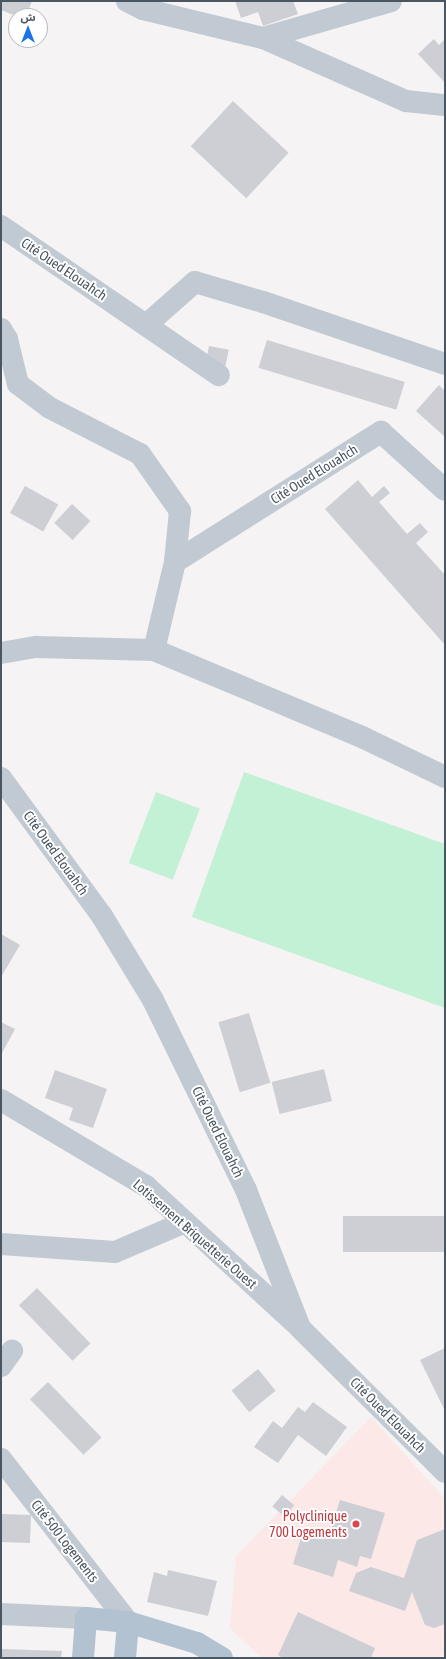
<!DOCTYPE html>
<meta charset="utf-8">
<style>
body{margin:0}
#map{position:relative;width:446px;height:1659px;overflow:hidden;background:#f5f3f3;font-family:"Asap Condensed","Noto Sans Arabic",sans-serif}
div>[style]{position:absolute}
.medical>*{inset:0;background:#fce8e6}
.green>*{inset:0;background:#c3f1d5;transform-origin:0 0}
.building>*{inset:0;background:#cdcfd5;transform-origin:0 0}
.minor>*{height:22px;margin:-11px;padding:0 11px;transform-origin:11px;border-radius:11px;background:#c1cad2}
.major>*{height:22px;margin:-11px;padding:0 11px;transform-origin:11px;border-radius:11px;background:#b3c2d1}
.dots>*{width:11px;height:11px;translate:-50% -50%;box-sizing:border-box;border:2px solid #fff;border-radius:50%}
span{translate:-50% -50%;white-space:nowrap;text-align:center;line-height:1.15;-webkit-text-stroke:4px #fff;paint-order:stroke}
.street-label{font-size:14px;color:#4a5661}
.health-label{font-size:14px;color:#be3a42}
.right{translate:-100% -50%;text-align:right}
.frame{position:absolute;inset:0;border:2px solid #4a5661;pointer-events:none}
.north{position:absolute;left:8px;top:8px;width:40px;height:40px;box-sizing:border-box;background:#fff;border:1px solid #b7bbc0;border-radius:50%;rotate:0deg;font-size:11px;font-weight:700;line-height:16px;text-align:center;color:#4a5661}
.north::after{content:'';display:block;margin:auto;width:14px;height:18px;background:#1a73e8;clip-path:polygon(50% 0,100% 100%,50% 72%,0 100%)}
</style>
<div id="map">
<div class="medical">
<i style="clip-path:polygon(371px 1417px,445px 1499px,445px 1653px,438px 1658px,262px 1658px,230px 1628px,236px 1556px)"></i>
</div>
<div class="green">
<i style="clip-path:polygon(244px 772px,445px 844px,445px 1008px,192px 917px)"></i>
<i style="left:156px;top:792px;width:47px;height:76px;rotate:21deg"></i>
</div>
<div class="building">
<i style="clip-path:polygon(1px 1px,32px 1px,26px 16px,16px 16px,1px 10px)"></i>
<i style="clip-path:polygon(235px 1px,293px 1px,298px 14px,263px 26px,258px 12px,241px 18px)"></i>
<i style="clip-path:polygon(434px 39px,439px 45px,445px 39px,445px 83px,418px 54px)"></i>
<i style="left:233px;top:101px;width:76px;height:62px;rotate:43deg"></i>
<i style="left:267px;top:340px;width:144px;height:29px;rotate:17deg"></i>
<i style="left:209px;top:346px;width:20px;height:20px;rotate:11deg"></i>
<i style="clip-path:polygon(439px 385px,445px 391px,445px 437px,416px 411px)"></i>
<i style="clip-path:polygon(358px 480px,372px 497px,384px 486px,390px 493px,379px 502px,407px 534px,420px 523px,428px 532px,416px 543px,445px 575px,445px 645px,325px 509px)"></i>
<i style="left:25px;top:486px;width:38px;height:31px;rotate:29deg"></i>
<i style="left:72px;top:504px;width:25px;height:26px;rotate:43deg"></i>
<i style="clip-path:polygon(1px 934px,20px 945px,1px 977px)"></i>
<i style="left:249px;top:1013px;width:73px;height:32px;rotate:73deg"></i>
<i style="clip-path:polygon(1px 1022px,15px 1029px,1px 1055px)"></i>
<i style="left:324px;top:1069px;width:33px;height:54px;rotate:76deg"></i>
<i style="clip-path:polygon(55px 1070px,107px 1089px,93px 1128px,69px 1120px,73px 1108px,45px 1098px)"></i>
<i style="left:445px;top:1216px;width:36px;height:102px;rotate:90deg"></i>
<i style="left:37px;top:1288px;width:77px;height:25px;rotate:46deg"></i>
<i style="clip-path:polygon(445px 1348px,445px 1411px,420px 1360px)"></i>
<i style="left:258px;top:1369px;width:28px;height:34px;rotate:51deg"></i>
<i style="left:48px;top:1382px;width:77px;height:25px;rotate:46deg"></i>
<i style="clip-path:polygon(313px 1402px,347px 1427px,326px 1456px,298px 1435px,278px 1463px,254px 1447px,273px 1421px,282px 1428px,298px 1407px,305px 1412px)"></i>
<i style="left:282px;top:1495px;width:16px;height:15px;rotate:40deg"></i>
<i style="clip-path:polygon(340px 1500px,385px 1513px,371px 1559px,360px 1556px,357px 1567px,338px 1560px,333px 1577px,293px 1564px,303px 1531px,328px 1539px)"></i>
<i style="left:1px;top:1514px;width:30px;height:28px;rotate:2deg"></i>
<i style="clip-path:polygon(445px 1529px,445px 1624px,434px 1628px,425px 1625px,412px 1592px,405px 1611px,349px 1591px,356px 1573px,371px 1567px,404px 1578px,417px 1540px)"></i>
<i style="clip-path:polygon(168px 1570px,217px 1581px,208px 1616px,147px 1602px,154px 1572px,167px 1576px)"></i>
<i style="clip-path:polygon(298px 1612px,375px 1648px,371px 1658px,283px 1658px,278px 1655px)"></i>
<i style="clip-path:polygon(1px 1649px,62px 1651px,61px 1658px,1px 1658px)"></i>
</div>
<div class="minor">
<i style="left:127px;top:1px;width:18px;rotate:27deg"></i>
<i style="left:143px;top:9px;width:123px;rotate:13.6deg"></i>
<i style="left:263px;top:38px;width:133px;rotate:-16.1deg"></i>
<i style="left:263px;top:38px;width:156px;rotate:23.8deg"></i>
<i style="left:406px;top:101px;width:39px;rotate:6deg"></i>
<i style="left:1px;top:226px;width:264px;rotate:34.4deg"></i>
<i style="left:146px;top:325px;width:65px;rotate:-41.3deg"></i>
<i style="left:195px;top:282px;width:71px;rotate:16.4deg"></i>
<i style="left:263px;top:302px;width:192px;rotate:18.8deg"></i>
<i style="left:1px;top:329px;width:12px;rotate:59deg"></i>
<i style="left:7px;top:339px;width:46px;rotate:76.3deg"></i>
<i style="left:18px;top:384px;width:40px;rotate:37deg"></i>
<i style="left:50px;top:408px;width:101px;rotate:27.1deg"></i>
<i style="left:140px;top:454px;width:70px;rotate:54.9deg"></i>
<i style="left:180px;top:511px;width:51px;rotate:95.6deg"></i>
<i style="left:154px;top:650px;width:228px;rotate:22.7deg"></i>
<i style="left:364px;top:738px;width:90px;rotate:25.7deg"></i>
<i style="left:1px;top:653px;width:36px;rotate:-10deg"></i>
<i style="left:36px;top:647px;width:118px;rotate:1.5deg"></i>
<i style="left:154px;top:650px;width:90px;rotate:-76.6deg"></i>
<i style="left:175px;top:562px;width:244px;rotate:-32.3deg"></i>
<i style="left:381px;top:432px;width:86px;rotate:42.2deg"></i>
<i style="left:1px;top:778px;width:171px;rotate:53.8deg"></i>
<i style="left:102px;top:916px;width:98px;rotate:58.7deg"></i>
<i style="left:153px;top:1000px;width:212px;rotate:63.9deg"></i>
<i style="left:246px;top:1190px;width:148px;rotate:68.6deg"></i>
<i style="left:300px;top:1328px;width:204px;rotate:44.8deg"></i>
<i style="left:1px;top:1100px;width:169px;rotate:30.7deg"></i>
<i style="left:146px;top:1186px;width:205px;rotate:42.6deg"></i>
<i style="left:1px;top:1244px;width:114px;rotate:4deg"></i>
<i style="left:115px;top:1252px;width:76px;rotate:-23.2deg"></i>
<i style="left:1px;top:1366px;width:19px;rotate:-54deg"></i>
<i style="left:1px;top:1459px;width:207px;rotate:52.1deg"></i>
<i style="left:1px;top:1614px;width:85px;rotate:2.7deg"></i>
</div>
<div class="major">
<i style="left:83px;top:1658px;width:40px;rotate:-85.7deg"></i>
<i style="left:86px;top:1618px;width:42px;rotate:5.4deg"></i>
<i style="left:128px;top:1622px;width:72px;rotate:16.9deg"></i>
<i style="left:197px;top:1643px;width:29px;rotate:31deg"></i>
<i style="left:125px;top:1658px;width:36px;rotate:-85deg"></i>
</div>
<div class="dots">
<i style="left:356px;top:1524px;background:#e0444e"></i>
</div>
<div class="street-label">
<span style="left:64px;top:269px;rotate:34deg">Cité Oued Elouahch</span>
<span style="left:314px;top:474px;rotate:-32deg">Cité Oued Elouahch</span>
<span style="left:56px;top:853px;rotate:54deg">Cité Oued Elouahch</span>
<span style="left:218px;top:1132px;rotate:64deg">Cité Oued Elouahch</span>
<span style="left:195px;top:1234px;rotate:41deg">Lotissement Briquetterie Ouest</span>
<span style="left:388px;top:1415px;rotate:45deg">Cité Oued Elouahch</span>
<span style="left:65px;top:1541px;rotate:52deg">Cité 500 Logements</span>
</div>
<div class="health-label">
<span class="right" style="left:347px;top:1524px">Polyclinique<br>700 Logements</span>
</div>
<div class="frame"></div>
<div class="north">ش</div>
</div>
